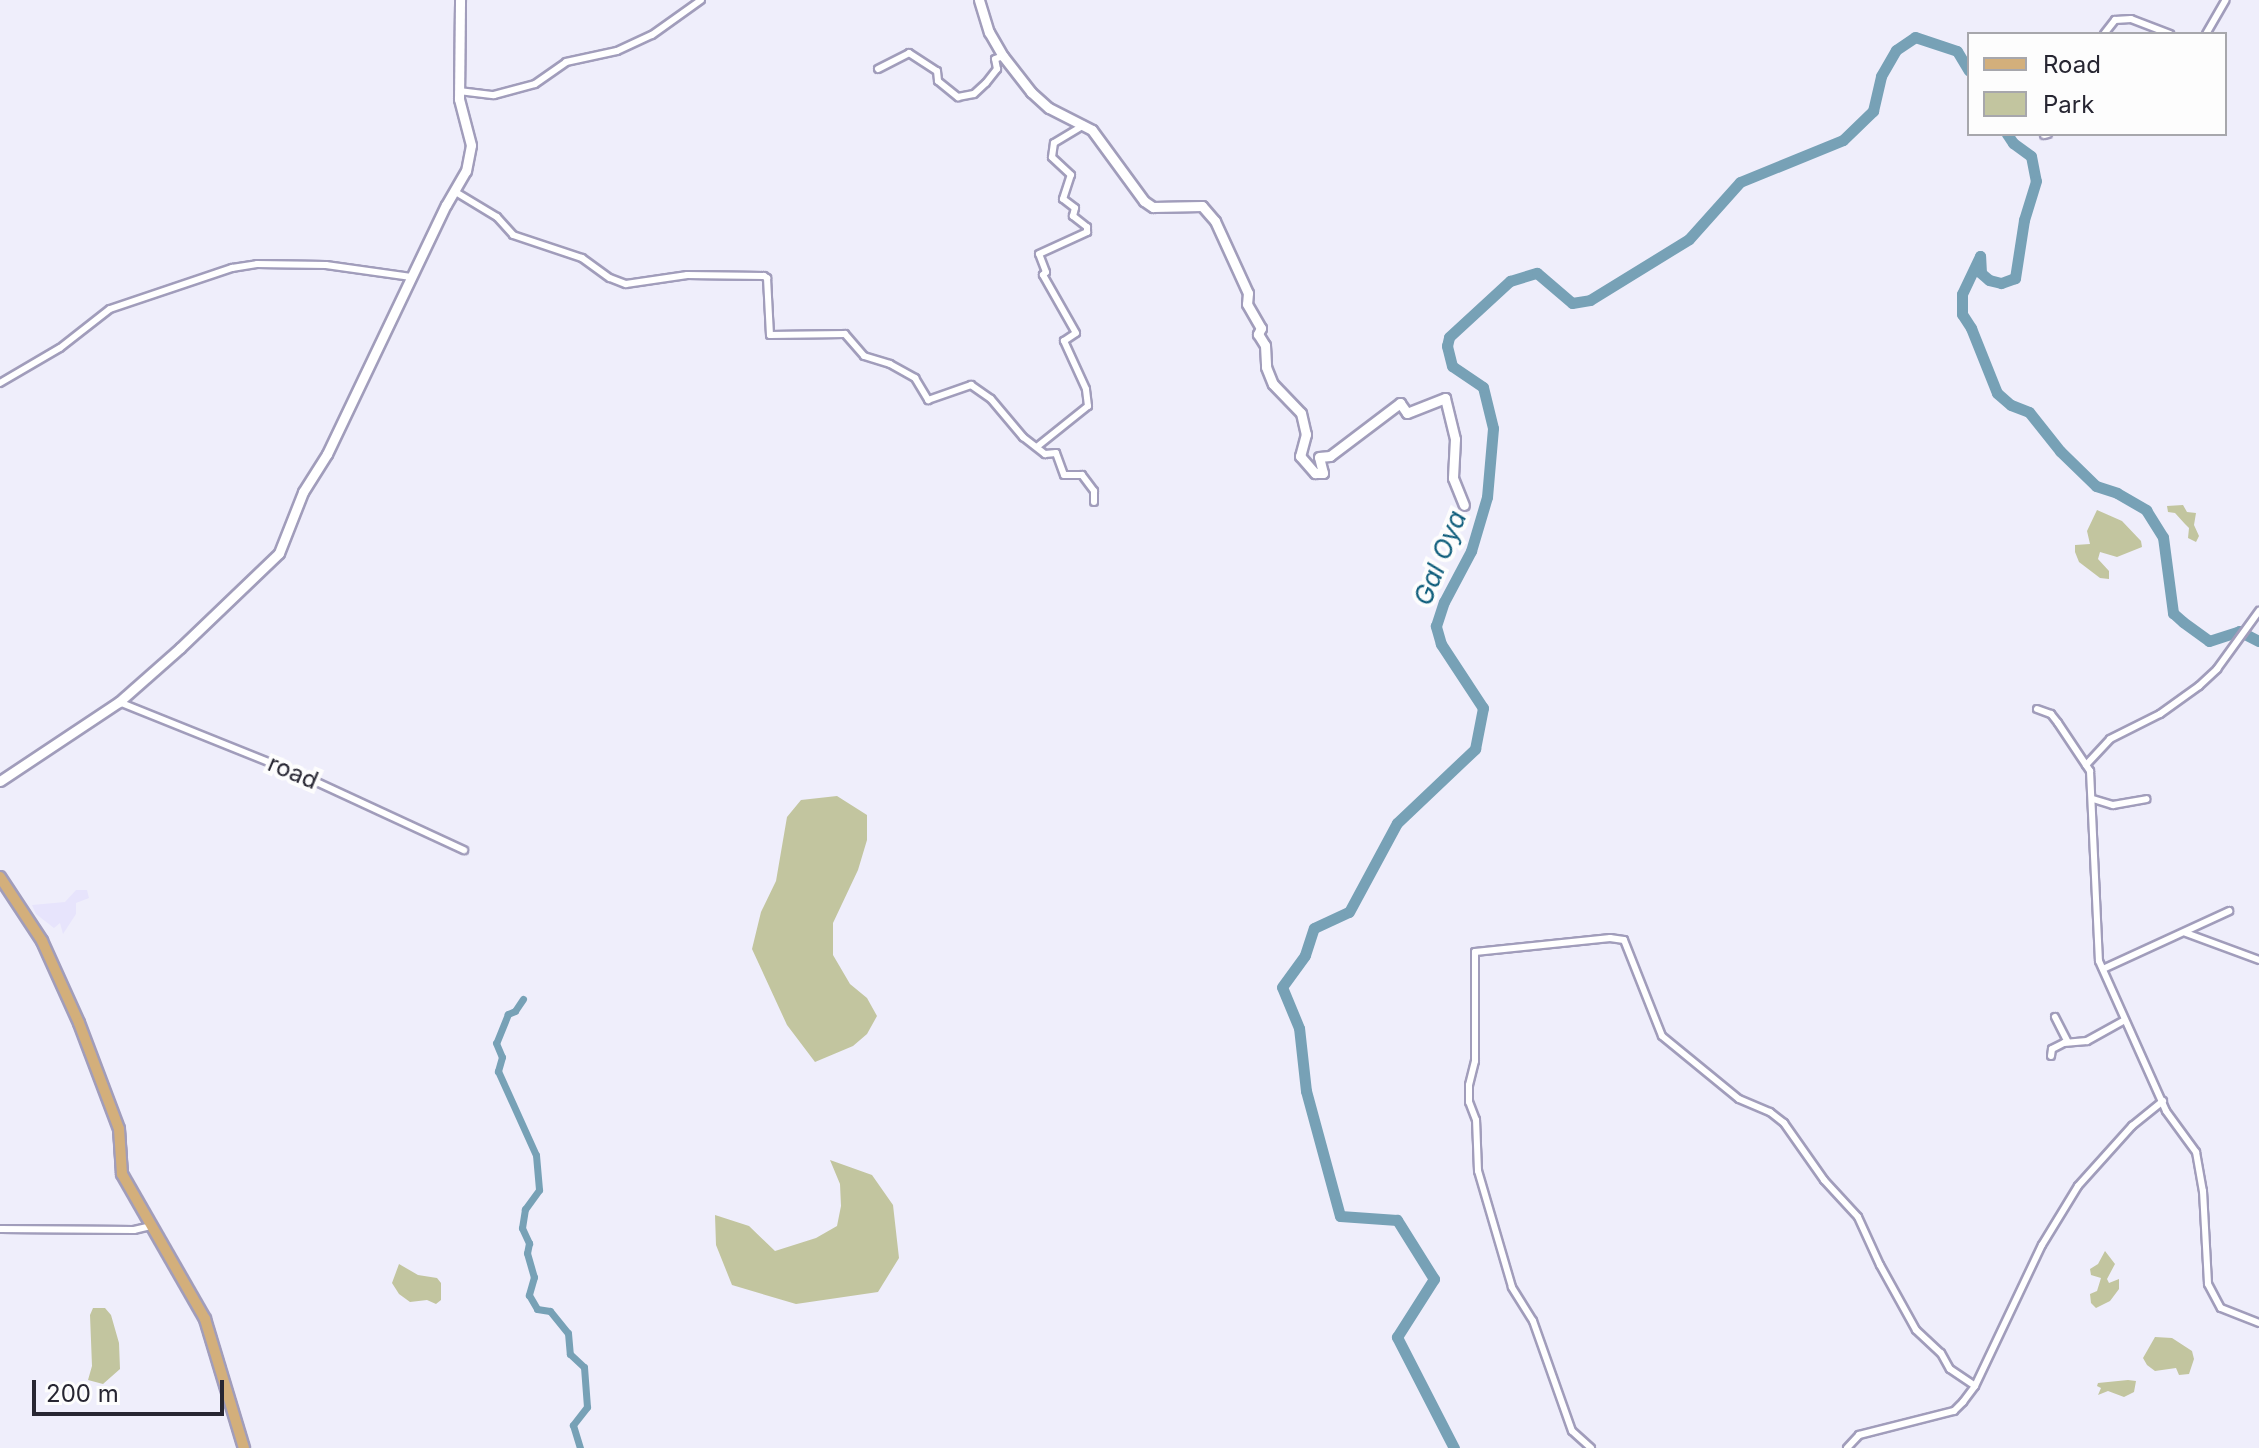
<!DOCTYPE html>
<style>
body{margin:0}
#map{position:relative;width:2259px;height:1448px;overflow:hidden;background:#efeefb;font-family:Inter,sans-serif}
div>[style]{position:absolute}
.built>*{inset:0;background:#e7e4fc}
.green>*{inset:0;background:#c2c59f}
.canal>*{height:7px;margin:-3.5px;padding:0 3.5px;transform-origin:3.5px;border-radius:3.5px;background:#77a1b6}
.river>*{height:11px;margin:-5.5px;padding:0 5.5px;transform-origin:5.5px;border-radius:5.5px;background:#77a1b6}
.roads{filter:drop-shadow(2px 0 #a19dbb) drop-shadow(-2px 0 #a19dbb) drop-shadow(0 2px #a19dbb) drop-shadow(0 -2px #a19dbb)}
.minor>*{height:6px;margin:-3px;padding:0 3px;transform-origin:3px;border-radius:3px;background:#fff}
.secondary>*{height:9px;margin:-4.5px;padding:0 4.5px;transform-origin:4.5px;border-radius:4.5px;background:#fff}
.primary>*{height:10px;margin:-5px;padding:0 5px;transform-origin:5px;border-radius:5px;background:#d3af7b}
span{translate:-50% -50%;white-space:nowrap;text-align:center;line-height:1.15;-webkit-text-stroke:8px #fdfdfd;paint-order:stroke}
.street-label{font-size:24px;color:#272632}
.water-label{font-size:26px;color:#0f5e7c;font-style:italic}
.legend{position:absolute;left:1967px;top:32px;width:260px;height:104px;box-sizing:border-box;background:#fdfdfd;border:2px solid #a7a7ac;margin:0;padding:10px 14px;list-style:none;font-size:24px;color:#272632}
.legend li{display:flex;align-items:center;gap:16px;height:40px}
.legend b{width:40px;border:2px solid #a7a7ac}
.scale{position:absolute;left:32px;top:1380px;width:192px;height:36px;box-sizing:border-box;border:4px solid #272632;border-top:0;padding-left:10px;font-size:24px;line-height:28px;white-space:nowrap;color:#272632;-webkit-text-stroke:6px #fdfdfd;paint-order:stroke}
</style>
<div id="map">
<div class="built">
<i style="clip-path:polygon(76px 890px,87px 890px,89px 898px,76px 903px,76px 914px,63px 934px,60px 923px,54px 928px,36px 914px,32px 905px,65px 902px)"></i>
</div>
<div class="green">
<i style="clip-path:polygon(2183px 505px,2187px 512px,2196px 513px,2194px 525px,2199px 536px,2196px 542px,2188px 538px,2189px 528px,2185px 524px,2175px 513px,2168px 512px,2167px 506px)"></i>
<i style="clip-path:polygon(2097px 510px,2122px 521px,2141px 541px,2142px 547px,2117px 557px,2100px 552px,2098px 559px,2109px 571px,2109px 579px,2100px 578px,2079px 562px,2075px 552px,2075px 545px,2090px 544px,2087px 531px)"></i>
<i style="clip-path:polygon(837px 796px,867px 815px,867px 840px,858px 870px,833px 923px,833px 955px,850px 984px,867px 998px,877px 1016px,867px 1034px,853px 1046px,815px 1062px,787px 1025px,752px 949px,761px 912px,776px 881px,787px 817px,801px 800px)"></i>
<i style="clip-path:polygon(830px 1160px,872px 1175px,893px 1205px,899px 1258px,878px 1292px,796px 1304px,732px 1285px,716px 1245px,715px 1215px,749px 1226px,775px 1251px,816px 1238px,837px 1226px,841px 1206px,840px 1184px)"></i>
<i style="clip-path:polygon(2105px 1251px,2115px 1264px,2107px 1279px,2109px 1283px,2119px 1279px,2119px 1289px,2110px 1301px,2096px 1308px,2091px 1303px,2090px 1294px,2097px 1291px,2101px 1278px,2091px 1275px,2090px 1269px,2098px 1264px)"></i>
<i style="clip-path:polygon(399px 1264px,418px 1275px,437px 1278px,441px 1283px,441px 1300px,436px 1304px,427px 1300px,410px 1302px,399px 1294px,392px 1283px)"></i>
<i style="clip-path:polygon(93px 1308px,105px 1308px,111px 1315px,119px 1343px,120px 1369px,103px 1384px,88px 1380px,92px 1366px,90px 1315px)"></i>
<i style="clip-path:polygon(2155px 1337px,2172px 1338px,2192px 1351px,2194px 1359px,2189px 1374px,2179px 1375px,2176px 1368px,2155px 1371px,2147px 1365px,2143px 1358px)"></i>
<i style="clip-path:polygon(2128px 1380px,2136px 1381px,2134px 1392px,2124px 1397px,2108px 1391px,2098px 1395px,2101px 1388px,2097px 1386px,2098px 1383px)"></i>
</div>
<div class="canal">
<i style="left:523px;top:999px;width:14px;rotate:124deg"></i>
<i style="left:515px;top:1011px;width:8px;rotate:157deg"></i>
<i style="left:508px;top:1014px;width:31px;rotate:112deg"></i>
<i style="left:496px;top:1043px;width:15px;rotate:67deg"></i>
<i style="left:502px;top:1057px;width:15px;rotate:106deg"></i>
<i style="left:498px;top:1071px;width:92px;rotate:65.7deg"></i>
<i style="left:536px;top:1155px;width:35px;rotate:85deg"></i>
<i style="left:539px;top:1190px;width:24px;rotate:126deg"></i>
<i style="left:525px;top:1209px;width:19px;rotate:99deg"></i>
<i style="left:522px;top:1228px;width:17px;rotate:65deg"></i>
<i style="left:529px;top:1243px;width:10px;rotate:101deg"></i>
<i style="left:527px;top:1253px;width:25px;rotate:74deg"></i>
<i style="left:534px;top:1277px;width:19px;rotate:106deg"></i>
<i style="left:529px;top:1295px;width:16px;rotate:60deg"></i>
<i style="left:537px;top:1309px;width:13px;rotate:9deg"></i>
<i style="left:550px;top:1311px;width:28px;rotate:51deg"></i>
<i style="left:568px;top:1333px;width:21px;rotate:85deg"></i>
<i style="left:570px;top:1354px;width:19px;rotate:43deg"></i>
<i style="left:584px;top:1367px;width:40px;rotate:85.7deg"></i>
<i style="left:587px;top:1407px;width:23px;rotate:128deg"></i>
<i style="left:573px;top:1425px;width:24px;rotate:73deg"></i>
</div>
<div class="river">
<i style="left:2007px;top:134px;width:11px;rotate:56deg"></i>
<i style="left:2013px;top:143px;width:22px;rotate:36deg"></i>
<i style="left:2031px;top:156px;width:25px;rotate:79deg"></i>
<i style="left:2036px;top:181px;width:41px;rotate:107.1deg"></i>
<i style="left:2024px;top:220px;width:59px;rotate:98.8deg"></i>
<i style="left:2015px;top:278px;width:15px;rotate:160deg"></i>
<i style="left:2001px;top:283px;width:12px;rotate:-166deg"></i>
<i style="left:1989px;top:280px;width:11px;rotate:-139deg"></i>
<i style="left:1981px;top:273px;width:17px;rotate:-93deg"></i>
<i style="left:1980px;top:256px;width:42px;rotate:115.3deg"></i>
<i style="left:1962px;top:294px;width:20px;rotate:90deg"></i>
<i style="left:1962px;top:314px;width:17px;rotate:57deg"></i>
<i style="left:1971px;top:328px;width:70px;rotate:68.2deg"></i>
<i style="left:1997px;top:393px;width:18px;rotate:41deg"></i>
<i style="left:2011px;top:405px;width:19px;rotate:21deg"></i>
<i style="left:2029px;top:412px;width:50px;rotate:51.5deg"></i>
<i style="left:2060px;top:451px;width:50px;rotate:44.2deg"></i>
<i style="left:2096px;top:486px;width:22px;rotate:18deg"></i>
<i style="left:2117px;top:493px;width:34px;rotate:30deg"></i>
<i style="left:2146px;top:510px;width:32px;rotate:58deg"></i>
<i style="left:2163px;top:537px;width:77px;rotate:82.5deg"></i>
<i style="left:2173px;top:613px;width:13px;rotate:42deg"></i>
<i style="left:2183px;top:622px;width:32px;rotate:36deg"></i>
<i style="left:2209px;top:641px;width:32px;rotate:-18deg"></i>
<i style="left:2239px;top:631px;width:22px;rotate:27deg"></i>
<i style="left:1454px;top:1448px;width:125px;rotate:-117.2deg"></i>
<i style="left:1397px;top:1337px;width:69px;rotate:-57.5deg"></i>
<i style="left:1434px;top:1279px;width:70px;rotate:-122.1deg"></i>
<i style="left:1397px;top:1220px;width:57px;rotate:-176deg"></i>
<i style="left:1340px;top:1216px;width:130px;rotate:-105.2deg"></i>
<i style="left:1306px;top:1091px;width:63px;rotate:-96.3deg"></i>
<i style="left:1299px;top:1028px;width:44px;rotate:-112.5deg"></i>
<i style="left:1282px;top:987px;width:39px;rotate:-54deg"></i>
<i style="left:1305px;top:955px;width:28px;rotate:-72deg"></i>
<i style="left:1314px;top:928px;width:38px;rotate:-25deg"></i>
<i style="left:1349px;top:912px;width:101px;rotate:-61.7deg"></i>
<i style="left:1397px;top:823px;width:108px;rotate:-43.5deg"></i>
<i style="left:1475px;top:749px;width:42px;rotate:-79deg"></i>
<i style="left:1483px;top:708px;width:77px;rotate:-123.3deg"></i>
<i style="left:1441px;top:644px;width:19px;rotate:-106deg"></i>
<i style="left:1436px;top:626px;width:25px;rotate:-72deg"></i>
<i style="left:1444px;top:602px;width:58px;rotate:-62.1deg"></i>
<i style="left:1471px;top:551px;width:56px;rotate:-73.5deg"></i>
<i style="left:1487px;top:497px;width:69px;rotate:-85deg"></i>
<i style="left:1493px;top:428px;width:42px;rotate:-103.7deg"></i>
<i style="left:1483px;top:387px;width:37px;rotate:-146deg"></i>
<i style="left:1452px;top:366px;width:21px;rotate:-104deg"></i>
<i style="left:1447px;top:346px;width:9px;rotate:-77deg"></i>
<i style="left:1449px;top:337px;width:83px;rotate:-42.6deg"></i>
<i style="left:1510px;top:281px;width:28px;rotate:-17deg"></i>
<i style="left:1537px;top:273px;width:46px;rotate:40.6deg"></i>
<i style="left:1572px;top:303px;width:18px;rotate:-9deg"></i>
<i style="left:1590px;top:300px;width:116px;rotate:-31.6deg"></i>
<i style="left:1689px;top:239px;width:76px;rotate:-48.2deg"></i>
<i style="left:1740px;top:182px;width:111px;rotate:-22.2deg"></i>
<i style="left:1843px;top:140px;width:42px;rotate:-44deg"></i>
<i style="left:1873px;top:111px;width:36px;rotate:-77deg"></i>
<i style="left:1881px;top:76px;width:30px;rotate:-60deg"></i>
<i style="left:1896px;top:50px;width:23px;rotate:-34deg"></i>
<i style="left:1915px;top:37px;width:44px;rotate:18.4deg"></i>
<i style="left:1957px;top:51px;width:23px;rotate:59deg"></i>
</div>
<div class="roads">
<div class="minor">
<i style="left:2104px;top:34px;width:18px;rotate:-52deg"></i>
<i style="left:2115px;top:20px;width:16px;rotate:-4deg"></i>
<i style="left:2131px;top:19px;width:42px;rotate:21deg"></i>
<i style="left:2206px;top:34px;width:39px;rotate:-60deg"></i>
<i style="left:878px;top:69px;width:35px;rotate:-27deg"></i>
<i style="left:909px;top:53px;width:33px;rotate:33deg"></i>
<i style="left:937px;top:71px;width:10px;rotate:84deg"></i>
<i style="left:938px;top:81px;width:26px;rotate:39deg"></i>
<i style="left:958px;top:97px;width:16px;rotate:-11deg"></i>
<i style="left:974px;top:94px;width:16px;rotate:-43deg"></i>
<i style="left:986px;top:83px;width:18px;rotate:-52deg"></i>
<i style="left:997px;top:69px;width:10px;rotate:-101deg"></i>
<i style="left:995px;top:59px;width:9px;rotate:-21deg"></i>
<i style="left:459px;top:91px;width:35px;rotate:7deg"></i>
<i style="left:494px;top:95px;width:42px;rotate:-15deg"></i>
<i style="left:535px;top:84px;width:38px;rotate:-35deg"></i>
<i style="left:566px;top:62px;width:52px;rotate:-12.2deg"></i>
<i style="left:617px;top:51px;width:38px;rotate:-25deg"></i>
<i style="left:652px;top:35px;width:60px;rotate:-35.5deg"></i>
<i style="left:2044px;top:135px;width:4px;rotate:-14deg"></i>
<i style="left:454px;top:191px;width:50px;rotate:31.2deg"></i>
<i style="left:497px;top:217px;width:24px;rotate:48deg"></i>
<i style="left:513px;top:235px;width:73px;rotate:18.4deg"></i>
<i style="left:582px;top:258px;width:34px;rotate:36deg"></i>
<i style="left:610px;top:278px;width:17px;rotate:21deg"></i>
<i style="left:626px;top:284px;width:62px;rotate:-8.4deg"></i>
<i style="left:687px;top:275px;width:77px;rotate:0.7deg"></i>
<i style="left:764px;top:276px;width:4px;rotate:34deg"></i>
<i style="left:767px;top:278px;width:57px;rotate:87deg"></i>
<i style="left:770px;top:335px;width:75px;rotate:-0.8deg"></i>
<i style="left:845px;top:334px;width:29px;rotate:49deg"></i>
<i style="left:864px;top:356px;width:27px;rotate:17deg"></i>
<i style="left:890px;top:364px;width:29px;rotate:29deg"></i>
<i style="left:915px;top:378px;width:26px;rotate:59deg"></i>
<i style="left:928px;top:400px;width:46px;rotate:-19.2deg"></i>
<i style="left:971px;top:385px;width:24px;rotate:35deg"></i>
<i style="left:991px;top:399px;width:50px;rotate:49.9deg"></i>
<i style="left:1023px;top:437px;width:28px;rotate:38deg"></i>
<i style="left:1045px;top:454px;width:11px;rotate:-5deg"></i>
<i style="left:1056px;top:453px;width:23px;rotate:70deg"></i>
<i style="left:1064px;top:475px;width:18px"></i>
<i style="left:1082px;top:475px;width:20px;rotate:53deg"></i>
<i style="left:1094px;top:491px;width:11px;rotate:90deg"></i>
<i style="left:0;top:383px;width:69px;rotate:-30.3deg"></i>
<i style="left:60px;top:348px;width:63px;rotate:-38deg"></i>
<i style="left:110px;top:309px;width:129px;rotate:-18.6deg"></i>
<i style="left:232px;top:268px;width:25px;rotate:-9deg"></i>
<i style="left:257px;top:264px;width:69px;rotate:0.8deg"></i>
<i style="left:326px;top:265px;width:86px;rotate:8deg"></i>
<i style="left:1038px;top:446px;width:64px;rotate:-38.7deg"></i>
<i style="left:1088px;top:406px;width:17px;rotate:-97deg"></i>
<i style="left:1086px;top:389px;width:53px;rotate:-114.6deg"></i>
<i style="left:1064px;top:341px;width:14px;rotate:-34deg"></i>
<i style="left:1076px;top:333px;width:67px;rotate:-119.6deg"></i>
<i style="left:1043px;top:275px;width:4px;rotate:-45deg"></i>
<i style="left:1046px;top:272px;width:19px;rotate:-111deg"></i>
<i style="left:1039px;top:254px;width:53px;rotate:-24.6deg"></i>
<i style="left:1087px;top:232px;width:5px;rotate:-90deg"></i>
<i style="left:1087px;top:227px;width:18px;rotate:-142deg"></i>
<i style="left:1073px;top:216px;width:8px;rotate:-76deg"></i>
<i style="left:1075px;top:208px;width:15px;rotate:-143deg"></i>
<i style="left:1063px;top:199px;width:25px;rotate:-72deg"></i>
<i style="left:1071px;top:175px;width:26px;rotate:-137deg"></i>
<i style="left:1052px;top:157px;width:14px;rotate:-82deg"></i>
<i style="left:1054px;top:143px;width:35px;rotate:-31deg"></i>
<i style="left:119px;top:702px;width:204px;rotate:21.9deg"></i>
<i style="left:308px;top:778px;width:172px;rotate:24.8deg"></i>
<i style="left:2037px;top:709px;width:15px;rotate:20deg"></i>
<i style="left:2051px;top:714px;width:11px;rotate:52deg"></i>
<i style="left:2058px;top:723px;width:58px;rotate:56.3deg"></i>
<i style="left:2090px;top:771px;width:190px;rotate:87.3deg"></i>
<i style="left:2099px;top:961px;width:164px;rotate:65.9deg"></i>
<i style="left:2166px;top:1111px;width:51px;rotate:53.8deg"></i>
<i style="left:2196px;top:1152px;width:40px;rotate:80deg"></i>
<i style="left:2203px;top:1191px;width:93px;rotate:86.9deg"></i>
<i style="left:2208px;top:1284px;width:27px;rotate:62deg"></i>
<i style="left:2221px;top:1308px;width:41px;rotate:21.5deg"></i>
<i style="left:2086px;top:765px;width:35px;rotate:-47deg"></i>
<i style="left:2110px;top:739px;width:56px;rotate:-26.6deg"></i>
<i style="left:2160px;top:714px;width:48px;rotate:-35.7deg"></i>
<i style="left:2199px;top:686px;width:25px;rotate:-43deg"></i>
<i style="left:2217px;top:669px;width:72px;rotate:-54.1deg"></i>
<i style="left:2093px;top:799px;width:21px;rotate:17deg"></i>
<i style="left:2113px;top:805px;width:34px;rotate:-10deg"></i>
<i style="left:2186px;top:933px;width:78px;rotate:20.3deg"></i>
<i style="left:2103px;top:969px;width:139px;rotate:-24.7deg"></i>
<i style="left:2055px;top:1017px;width:28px;rotate:63deg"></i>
<i style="left:2051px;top:1056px;width:7px;rotate:-82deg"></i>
<i style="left:2052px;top:1049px;width:13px;rotate:-27deg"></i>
<i style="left:2064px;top:1043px;width:23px;rotate:-5deg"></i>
<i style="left:2087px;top:1041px;width:43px;rotate:-28.9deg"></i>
<i style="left:0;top:1229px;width:134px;rotate:0.4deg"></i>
<i style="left:134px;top:1230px;width:18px;rotate:-13deg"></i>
<i style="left:1591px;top:1448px;width:25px;rotate:-138deg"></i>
<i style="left:1572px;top:1431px;width:117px;rotate:-109.5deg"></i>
<i style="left:1533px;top:1321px;width:40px;rotate:-122deg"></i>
<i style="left:1512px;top:1287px;width:121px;rotate:-106.3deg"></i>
<i style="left:1478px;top:1171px;width:51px;rotate:-92.2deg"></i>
<i style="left:1476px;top:1120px;width:19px;rotate:-111deg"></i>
<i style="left:1469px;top:1102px;width:17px;rotate:-90deg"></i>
<i style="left:1469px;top:1085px;width:25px;rotate:-76deg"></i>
<i style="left:1475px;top:1061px;width:109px;rotate:-90deg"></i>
<i style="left:1475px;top:952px;width:136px;rotate:-5.9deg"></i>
<i style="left:1610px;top:938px;width:14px;rotate:8deg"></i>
<i style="left:1624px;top:940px;width:103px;rotate:68.4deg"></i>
<i style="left:1662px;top:1036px;width:99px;rotate:39.3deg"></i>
<i style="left:1739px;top:1099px;width:34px;rotate:23deg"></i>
<i style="left:1770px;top:1112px;width:18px;rotate:38deg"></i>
<i style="left:1784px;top:1123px;width:70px;rotate:54.9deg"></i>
<i style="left:1824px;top:1180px;width:50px;rotate:47.4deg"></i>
<i style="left:1858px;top:1217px;width:53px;rotate:65.4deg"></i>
<i style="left:1880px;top:1265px;width:74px;rotate:61deg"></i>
<i style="left:1916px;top:1330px;width:34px;rotate:43deg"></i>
<i style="left:1941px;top:1353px;width:18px;rotate:61deg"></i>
<i style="left:1950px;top:1369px;width:30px;rotate:34deg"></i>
<i style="left:1847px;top:1448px;width:18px;rotate:-47deg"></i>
<i style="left:1859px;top:1435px;width:98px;rotate:-14.2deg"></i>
<i style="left:1954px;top:1411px;width:13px;rotate:-45deg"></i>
<i style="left:1963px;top:1402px;width:20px;rotate:-53deg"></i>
<i style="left:1975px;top:1386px;width:156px;rotate:-64.6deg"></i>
<i style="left:2042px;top:1245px;width:69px;rotate:-58.6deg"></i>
<i style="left:2078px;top:1186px;width:81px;rotate:-48deg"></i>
<i style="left:2132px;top:1126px;width:40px;rotate:-39deg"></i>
</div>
<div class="secondary">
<i style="left:979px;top:0;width:34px;rotate:73deg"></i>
<i style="left:989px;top:32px;width:28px;rotate:60deg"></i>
<i style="left:1003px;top:56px;width:46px;rotate:52.1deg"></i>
<i style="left:1031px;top:92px;width:24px;rotate:42deg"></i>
<i style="left:1049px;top:108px;width:48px;rotate:27.1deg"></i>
<i style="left:1092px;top:130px;width:88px;rotate:53.8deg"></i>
<i style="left:1144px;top:201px;width:11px;rotate:34deg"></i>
<i style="left:1153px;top:207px;width:49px;rotate:-1.2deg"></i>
<i style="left:1202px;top:206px;width:20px;rotate:49deg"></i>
<i style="left:1215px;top:221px;width:79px;rotate:65.4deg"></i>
<i style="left:1248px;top:293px;width:11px;rotate:95deg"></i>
<i style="left:1247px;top:304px;width:28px;rotate:60deg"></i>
<i style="left:1261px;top:328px;width:7px;rotate:117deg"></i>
<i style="left:1258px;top:334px;width:13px;rotate:58deg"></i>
<i style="left:1265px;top:345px;width:22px;rotate:87deg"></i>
<i style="left:1266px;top:367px;width:18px;rotate:68deg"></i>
<i style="left:1273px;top:384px;width:40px;rotate:46deg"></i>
<i style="left:1301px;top:413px;width:22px;rotate:77deg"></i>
<i style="left:1306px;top:434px;width:23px;rotate:105deg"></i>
<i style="left:1300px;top:456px;width:23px;rotate:49deg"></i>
<i style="left:1315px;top:473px;width:8px"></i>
<i style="left:1323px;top:473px;width:16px;rotate:-104deg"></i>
<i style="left:1319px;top:457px;width:11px;rotate:-5deg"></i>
<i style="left:1330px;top:456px;width:88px;rotate:-37.1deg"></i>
<i style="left:1400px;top:403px;width:12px;rotate:55deg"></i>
<i style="left:1407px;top:413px;width:41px;rotate:-21.5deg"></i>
<i style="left:1445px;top:398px;width:42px;rotate:76.3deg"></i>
<i style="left:1455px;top:439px;width:39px;rotate:93deg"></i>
<i style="left:1453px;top:478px;width:29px;rotate:68deg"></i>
<i style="left:0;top:781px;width:143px;rotate:-33.6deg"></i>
<i style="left:119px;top:702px;width:81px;rotate:-41.5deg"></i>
<i style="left:180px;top:648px;width:137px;rotate:-43.8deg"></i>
<i style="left:279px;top:553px;width:66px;rotate:-68.5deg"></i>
<i style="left:303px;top:492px;width:45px;rotate:-57.7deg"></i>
<i style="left:327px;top:454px;width:276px;rotate:-64.5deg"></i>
<i style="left:446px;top:205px;width:39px;rotate:-60deg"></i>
<i style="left:466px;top:171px;width:26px;rotate:-79deg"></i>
<i style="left:471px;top:145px;width:48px;rotate:-104.6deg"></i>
<i style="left:459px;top:99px;width:99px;rotate:-89.4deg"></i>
</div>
<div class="primary">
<i style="left:0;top:877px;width:77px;rotate:56.7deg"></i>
<i style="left:42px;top:941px;width:90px;rotate:65.7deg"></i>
<i style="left:79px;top:1023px;width:113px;rotate:69.3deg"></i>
<i style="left:119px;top:1129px;width:45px;rotate:86.2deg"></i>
<i style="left:122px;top:1174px;width:167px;rotate:60.2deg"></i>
<i style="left:205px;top:1319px;width:135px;rotate:73.2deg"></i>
</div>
</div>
<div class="street-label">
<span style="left:293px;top:772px;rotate:23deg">road</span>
</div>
<div class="water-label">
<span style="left:1440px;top:558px;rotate:-68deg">Gal Oya</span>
</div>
<ul class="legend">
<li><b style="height:10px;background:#d3af7b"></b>Road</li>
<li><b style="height:22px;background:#c2c59f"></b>Park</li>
</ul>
<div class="scale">200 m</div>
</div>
